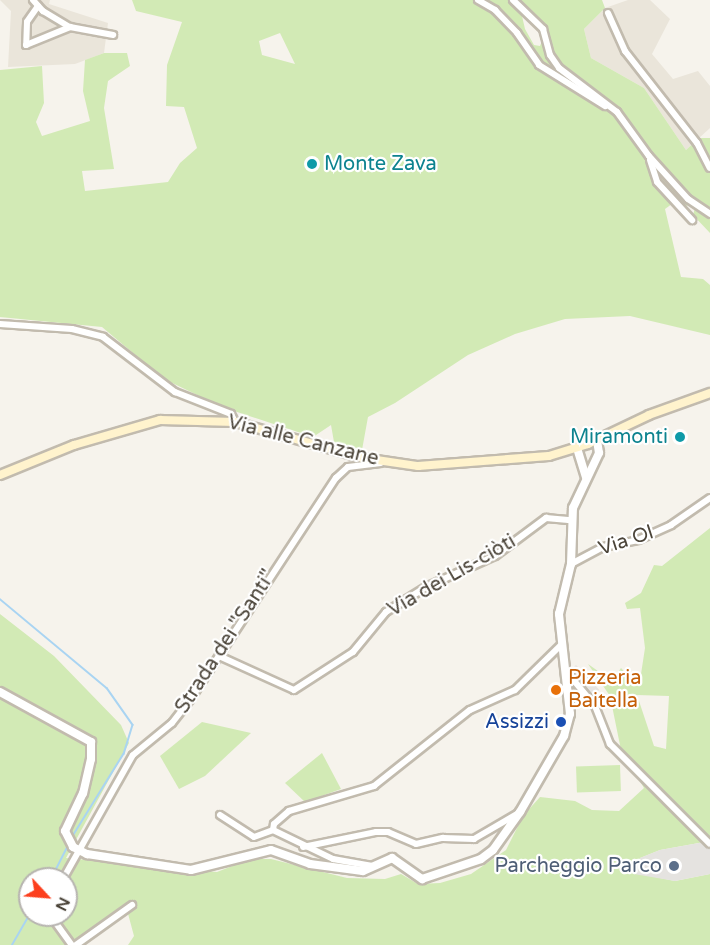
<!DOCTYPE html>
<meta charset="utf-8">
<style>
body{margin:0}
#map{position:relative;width:710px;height:945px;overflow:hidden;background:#f6f3ec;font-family:"Varela Round",sans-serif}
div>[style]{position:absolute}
.residential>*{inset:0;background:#eae5da}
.green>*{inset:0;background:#d2eab5;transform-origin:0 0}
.parking>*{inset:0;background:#e5e3e0;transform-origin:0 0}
.stream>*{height:1.5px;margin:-0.75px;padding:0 0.75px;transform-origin:0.75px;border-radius:0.75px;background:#a9d4f2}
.roads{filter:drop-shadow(2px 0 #c2bbae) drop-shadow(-2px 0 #c2bbae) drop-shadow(0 2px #c2bbae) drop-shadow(0 -2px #c2bbae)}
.minor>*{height:6px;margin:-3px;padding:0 3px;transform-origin:3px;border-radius:3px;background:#fff}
.tertiary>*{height:8px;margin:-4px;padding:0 4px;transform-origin:4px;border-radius:4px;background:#fff}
.secondary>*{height:8px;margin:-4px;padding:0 4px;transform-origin:4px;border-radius:4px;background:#fff3cd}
.dots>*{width:16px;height:16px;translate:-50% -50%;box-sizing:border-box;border:3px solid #fff;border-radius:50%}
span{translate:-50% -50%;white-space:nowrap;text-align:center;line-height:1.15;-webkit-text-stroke:4.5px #fff;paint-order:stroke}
.culture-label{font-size:20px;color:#0d838f}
.left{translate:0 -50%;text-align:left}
.right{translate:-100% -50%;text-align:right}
.street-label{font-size:20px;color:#4b4439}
.food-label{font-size:20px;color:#c56008}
.transit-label{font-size:20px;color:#164399}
.service-label{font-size:20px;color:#4e5e75}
.north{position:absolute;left:18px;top:867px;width:60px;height:60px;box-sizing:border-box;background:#fff;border:2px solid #b7b4b0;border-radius:50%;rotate:116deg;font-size:16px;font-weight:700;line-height:24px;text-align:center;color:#4b4439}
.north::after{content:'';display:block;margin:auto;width:21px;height:27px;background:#fc3f1d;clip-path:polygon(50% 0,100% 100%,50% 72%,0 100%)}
</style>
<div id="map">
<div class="residential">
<i style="clip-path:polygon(0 0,50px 0,49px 4px,108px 23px,104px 53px,75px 64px,8px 67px,11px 11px)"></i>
<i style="clip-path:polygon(628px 0,650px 0,670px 19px,652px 54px,673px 79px,698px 71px,710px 86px,710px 128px,686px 150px,644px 88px,591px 58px,584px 29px,605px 8px)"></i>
</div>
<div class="green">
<i style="clip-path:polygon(evenodd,132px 0,602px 0,605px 8px,584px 29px,591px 58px,644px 88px,686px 150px,699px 138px,710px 138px,710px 233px,693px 215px,697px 201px,686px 206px,676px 201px,665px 209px,681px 277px,703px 279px,710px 285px,710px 335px,630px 316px,565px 319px,515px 334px,468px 355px,395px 403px,368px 417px,362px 450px,334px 442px,331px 425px,313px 437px,222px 407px,164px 379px,102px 327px,0 317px,0 70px,42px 66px,44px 103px,36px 122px,42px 136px,90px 121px,83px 91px,85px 60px,104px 53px,127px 53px,130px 66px,108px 81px,104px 108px,114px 169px,82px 171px,85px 191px,168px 182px,180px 163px,197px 148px,184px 107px,166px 106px,167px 65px,182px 22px,136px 11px,132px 0,530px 9px,547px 29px,540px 46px,534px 45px,525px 29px,522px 16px,530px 9px,132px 0,280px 33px,295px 64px,262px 55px,259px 41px,280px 33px)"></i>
<i style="clip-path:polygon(evenodd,710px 528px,710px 841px,660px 850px,640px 858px,635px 873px,675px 881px,710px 874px,710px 945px,128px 945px,134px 936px,127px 910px,84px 945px,0 945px,0 614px,54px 656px,121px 725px,129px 743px,66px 858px,217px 872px,250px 859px,271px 859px,347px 878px,385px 879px,401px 874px,418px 884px,440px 883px,471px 874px,506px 850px,523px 816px,540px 797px,575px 801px,592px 810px,619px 811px,644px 788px,621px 750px,610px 696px,588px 664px,612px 681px,621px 668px,633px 681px,641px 674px,645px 648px,640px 608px,627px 609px,625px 603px,641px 593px,654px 565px,662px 566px,710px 528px,637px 695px,669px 696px,666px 749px,654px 746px,637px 695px,710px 528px,30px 879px,66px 879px,66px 915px,30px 915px,30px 879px)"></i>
<i style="clip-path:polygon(202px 722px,251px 733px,205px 776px,179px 789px,160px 756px)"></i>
<i style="clip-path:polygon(322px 753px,341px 789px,305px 802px,285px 783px)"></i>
<i style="left:620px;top:765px;width:26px;height:44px;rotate:88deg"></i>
</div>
<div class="parking">
<i style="left:576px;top:665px;width:34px;height:7px;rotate:47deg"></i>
<i style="clip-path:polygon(710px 841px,710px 874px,675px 881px,634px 874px,640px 858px,660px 850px)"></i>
</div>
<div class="stream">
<i style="left:0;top:599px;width:139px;rotate:39.8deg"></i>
<i style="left:107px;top:688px;width:45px;rotate:54.9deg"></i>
<i style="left:133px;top:725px;width:30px;rotate:107deg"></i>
<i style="left:124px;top:754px;width:99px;rotate:121.8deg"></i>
<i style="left:51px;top:879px;width:38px;rotate:-63deg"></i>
<i style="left:12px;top:945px;width:36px;rotate:-60deg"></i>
</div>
<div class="roads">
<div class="minor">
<i style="left:33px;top:0;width:15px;rotate:48deg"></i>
<i style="left:43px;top:11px;width:31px;rotate:31deg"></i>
<i style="left:478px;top:0;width:20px;rotate:30deg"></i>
<i style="left:495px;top:10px;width:32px;rotate:46deg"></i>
<i style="left:517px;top:33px;width:39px;rotate:55deg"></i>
<i style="left:539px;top:65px;width:78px;rotate:31.8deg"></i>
<i style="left:513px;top:0;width:42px;rotate:44deg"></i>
<i style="left:543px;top:29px;width:27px;rotate:75deg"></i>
<i style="left:550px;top:55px;width:16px;rotate:55deg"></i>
<i style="left:559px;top:68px;width:73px;rotate:37.2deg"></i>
<i style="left:617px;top:112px;width:54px;rotate:54deg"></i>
<i style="left:649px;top:156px;width:58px;rotate:47.8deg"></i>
<i style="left:688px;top:199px;width:27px;rotate:34deg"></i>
<i style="left:38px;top:6px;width:19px;rotate:125deg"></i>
<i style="left:27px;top:22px;width:23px;rotate:92deg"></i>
<i style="left:26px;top:45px;width:48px;rotate:-22.2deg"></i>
<i style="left:70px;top:27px;width:44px;rotate:10.5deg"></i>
<i style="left:608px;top:13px;width:42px;rotate:65.9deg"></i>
<i style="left:625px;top:51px;width:117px;rotate:52deg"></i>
<i style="left:697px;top:143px;width:28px;rotate:63deg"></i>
<i style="left:650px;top:160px;width:23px;rotate:72deg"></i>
<i style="left:657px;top:182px;width:52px;rotate:47.4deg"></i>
<i style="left:0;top:324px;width:72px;rotate:4deg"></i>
<i style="left:72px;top:329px;width:32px;rotate:14deg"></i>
<i style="left:103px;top:337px;width:91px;rotate:37.4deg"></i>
<i style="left:175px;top:392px;width:60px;rotate:21.4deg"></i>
<i style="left:231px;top:414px;width:9px;rotate:63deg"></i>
<i style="left:571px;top:564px;width:36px;rotate:-28deg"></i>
<i style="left:603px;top:547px;width:36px;rotate:-11deg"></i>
<i style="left:638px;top:540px;width:36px;rotate:-24deg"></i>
<i style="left:671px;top:525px;width:47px;rotate:-34.7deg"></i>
<i style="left:219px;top:656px;width:82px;rotate:24.4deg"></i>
<i style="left:294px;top:690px;width:70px;rotate:-32.8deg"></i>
<i style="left:353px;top:652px;width:52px;rotate:-50.5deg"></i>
<i style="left:386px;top:612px;width:47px;rotate:-32deg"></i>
<i style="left:426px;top:587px;width:76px;rotate:-24.2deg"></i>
<i style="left:495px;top:556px;width:64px;rotate:-36.7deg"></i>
<i style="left:546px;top:518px;width:25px;rotate:5deg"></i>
<i style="left:566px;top:671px;width:45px;rotate:50.4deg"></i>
<i style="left:595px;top:706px;width:41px;rotate:68.5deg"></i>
<i style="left:610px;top:744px;width:141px;rotate:45deg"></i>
<i style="left:220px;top:815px;width:40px;rotate:32.9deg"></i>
<i style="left:254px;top:837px;width:20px;rotate:-20deg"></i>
<i style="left:273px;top:830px;width:6px;rotate:-81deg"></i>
<i style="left:274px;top:824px;width:20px;rotate:-41deg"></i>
<i style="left:289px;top:811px;width:89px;rotate:-16.4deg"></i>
<i style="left:374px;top:786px;width:122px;rotate:-38.4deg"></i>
<i style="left:470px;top:710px;width:49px;rotate:-24deg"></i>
<i style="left:515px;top:690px;width:64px;rotate:-44.4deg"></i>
<i style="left:273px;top:830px;width:67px;rotate:25.8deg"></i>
<i style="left:333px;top:859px;width:40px;rotate:10deg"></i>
<i style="left:303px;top:847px;width:75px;rotate:-11.6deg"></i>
<i style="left:376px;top:832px;width:12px"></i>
<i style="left:388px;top:832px;width:30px;rotate:23deg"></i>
<i style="left:416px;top:844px;width:28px;rotate:-13deg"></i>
<i style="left:443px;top:838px;width:31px;rotate:2deg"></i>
<i style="left:474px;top:839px;width:50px;rotate:-30.2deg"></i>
<i style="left:63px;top:879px;width:142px;rotate:-60.6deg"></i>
<i style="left:133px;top:755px;width:50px;rotate:-39.4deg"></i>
<i style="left:172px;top:723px;width:29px;rotate:-52deg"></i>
<i style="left:190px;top:700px;width:266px;rotate:-56.7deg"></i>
<i style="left:336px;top:478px;width:16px;rotate:-43deg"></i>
<i style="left:348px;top:467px;width:33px;rotate:-7deg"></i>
<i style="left:50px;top:915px;width:37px;rotate:54deg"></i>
<i style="left:76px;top:945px;width:69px;rotate:-35.5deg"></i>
</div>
<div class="tertiary">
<i style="left:577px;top:448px;width:31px;rotate:73deg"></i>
<i style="left:0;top:692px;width:104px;rotate:28.8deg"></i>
<i style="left:91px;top:742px;width:17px;rotate:90deg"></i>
<i style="left:91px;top:759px;width:35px;rotate:103deg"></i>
<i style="left:83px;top:793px;width:42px;rotate:115.3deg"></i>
<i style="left:65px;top:831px;width:18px;rotate:63deg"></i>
<i style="left:73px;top:847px;width:16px;rotate:27deg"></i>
<i style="left:87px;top:854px;width:105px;rotate:8.7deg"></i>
<i style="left:191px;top:870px;width:82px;rotate:-14deg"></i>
<i style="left:271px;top:850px;width:41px;rotate:19.7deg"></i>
<i style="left:310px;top:864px;width:53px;rotate:7.5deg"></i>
<i style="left:363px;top:871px;width:32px;rotate:-24deg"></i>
<i style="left:392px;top:858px;width:37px;rotate:35deg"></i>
<i style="left:422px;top:879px;width:62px;rotate:-18.7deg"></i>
<i style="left:481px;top:859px;width:15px;rotate:-37deg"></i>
<i style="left:493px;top:850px;width:47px;rotate:-54.6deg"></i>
<i style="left:520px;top:812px;width:88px;rotate:-59.9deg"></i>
<i style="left:564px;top:736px;width:23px;rotate:-75deg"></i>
<i style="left:570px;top:714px;width:101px;rotate:-96.3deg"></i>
<i style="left:559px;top:614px;width:51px;rotate:-76.5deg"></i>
<i style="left:571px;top:564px;width:56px;rotate:-88deg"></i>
<i style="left:573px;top:508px;width:61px;rotate:-64.7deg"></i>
<i style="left:599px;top:453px;width:13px;rotate:-99deg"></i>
</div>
<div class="secondary">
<i style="left:0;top:475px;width:80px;rotate:-22.1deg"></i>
<i style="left:74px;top:445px;width:90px;rotate:-16.2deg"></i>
<i style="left:160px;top:420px;width:75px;rotate:1.5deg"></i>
<i style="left:235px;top:422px;width:133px;rotate:15.7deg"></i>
<i style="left:363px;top:458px;width:56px;rotate:8.3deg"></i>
<i style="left:418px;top:466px;width:131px;rotate:-4.4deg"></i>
<i style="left:549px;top:456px;width:41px;rotate:-17.1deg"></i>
<i style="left:588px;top:444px;width:68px;rotate:-25.4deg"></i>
<i style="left:649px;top:415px;width:65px;rotate:-19.8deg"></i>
</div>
</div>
<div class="dots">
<i style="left:312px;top:164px;background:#0f9aa8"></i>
<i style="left:680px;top:437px;background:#0f9aa8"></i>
<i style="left:556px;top:690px;background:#e8710a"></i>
<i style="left:561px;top:722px;background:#1a4fb4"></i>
<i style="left:674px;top:866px;background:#5c6f8a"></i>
</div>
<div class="culture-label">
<span class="left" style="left:324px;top:164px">Monte Zava</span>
<span class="right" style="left:668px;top:437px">Miramonti</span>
</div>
<div class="street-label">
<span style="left:303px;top:441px;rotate:14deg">Via alle Canzane</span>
<span style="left:626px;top:541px;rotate:-18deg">Via Ol</span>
<span style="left:452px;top:576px;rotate:-30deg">Via dei Lis-ciòti</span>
<span style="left:226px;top:642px;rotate:-57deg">Strada dei "Santi"</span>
</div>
<div class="food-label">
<span class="left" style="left:568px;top:690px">Pizzeria<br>Baitella</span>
</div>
<div class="transit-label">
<span class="right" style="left:549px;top:722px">Assizzi</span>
</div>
<div class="service-label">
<span class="right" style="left:662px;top:866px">Parcheggio Parco</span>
</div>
<div class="north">N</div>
</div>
